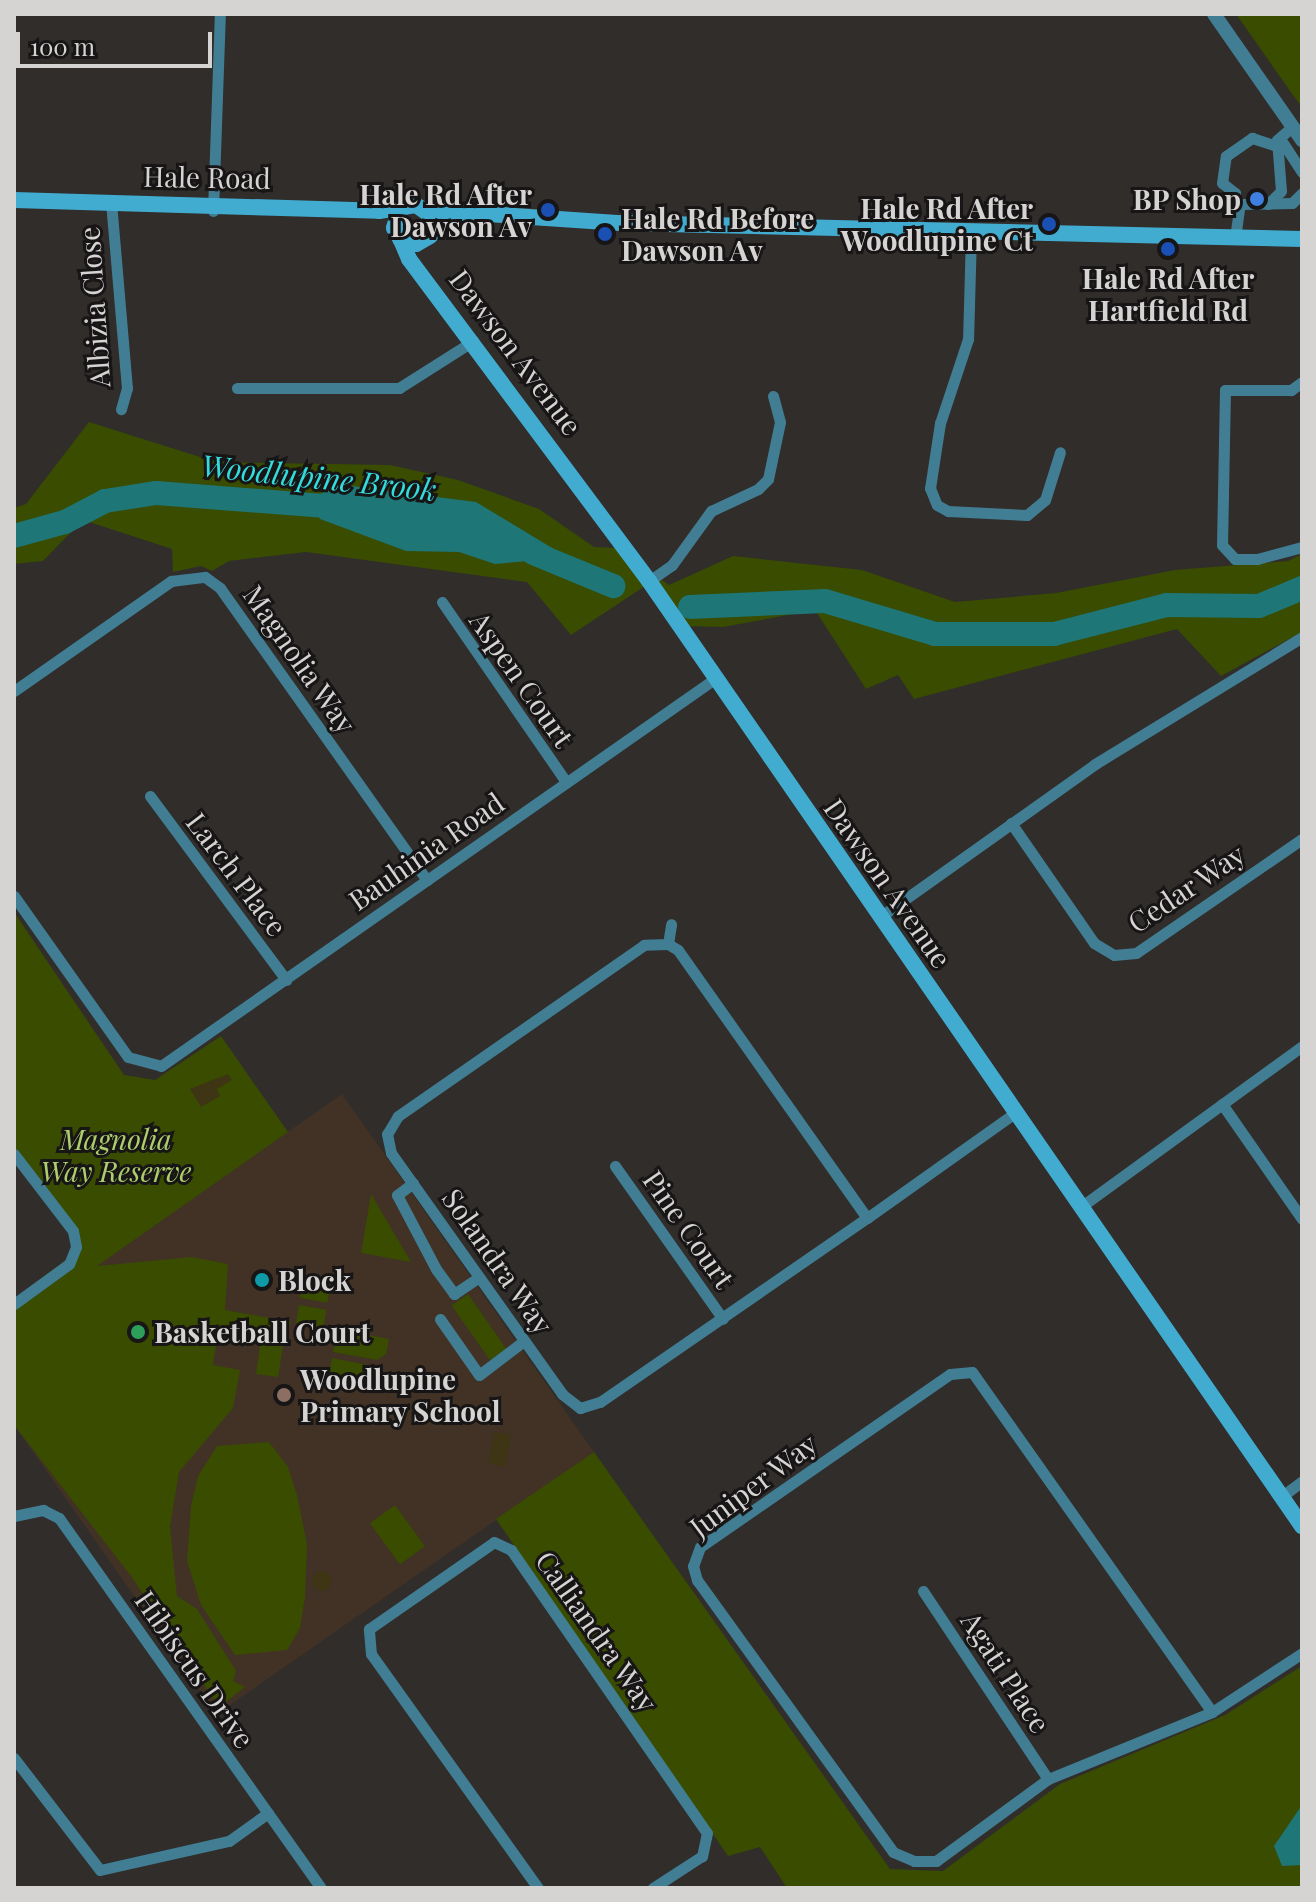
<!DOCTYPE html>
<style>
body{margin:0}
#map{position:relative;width:1316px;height:1902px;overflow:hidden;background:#302d2b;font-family:"Playfair Display",serif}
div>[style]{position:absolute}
.education>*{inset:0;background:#413225}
.green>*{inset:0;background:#394c00;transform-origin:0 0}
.sand>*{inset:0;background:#3d3514;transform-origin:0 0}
.round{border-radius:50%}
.water>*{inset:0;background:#1e7676}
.river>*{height:24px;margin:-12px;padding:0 12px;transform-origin:12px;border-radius:12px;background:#1e7676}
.minor>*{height:11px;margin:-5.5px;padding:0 5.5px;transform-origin:5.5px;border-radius:5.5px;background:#417e94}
.tertiary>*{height:14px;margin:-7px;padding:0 7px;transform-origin:7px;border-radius:7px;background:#417e94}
.secondary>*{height:16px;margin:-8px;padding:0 8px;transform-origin:8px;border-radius:8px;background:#41accf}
.dots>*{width:22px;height:22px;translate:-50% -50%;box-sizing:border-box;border:4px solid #171515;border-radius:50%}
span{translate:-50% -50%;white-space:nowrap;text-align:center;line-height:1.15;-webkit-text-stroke:6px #171515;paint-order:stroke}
.street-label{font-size:28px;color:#d6d4d3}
.poi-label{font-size:28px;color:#d6d4d3;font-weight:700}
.right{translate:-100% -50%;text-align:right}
.left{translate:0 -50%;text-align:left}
.park-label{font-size:28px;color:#aece6d;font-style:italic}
.water-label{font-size:30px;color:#33dbdc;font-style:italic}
.frame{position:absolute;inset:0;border:16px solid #d6d4d3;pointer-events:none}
.scale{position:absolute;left:16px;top:32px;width:196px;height:36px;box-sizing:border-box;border:4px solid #d6d4d3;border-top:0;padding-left:10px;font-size:24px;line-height:28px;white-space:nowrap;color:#d6d4d3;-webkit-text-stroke:6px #171515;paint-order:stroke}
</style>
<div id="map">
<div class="education">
<i style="clip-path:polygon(342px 1094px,594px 1452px,217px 1714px,14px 1425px,14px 1322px)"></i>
</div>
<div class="green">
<i style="clip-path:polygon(1236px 14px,1302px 14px,1302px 107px,1290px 91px)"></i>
<i style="clip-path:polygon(89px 422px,216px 462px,390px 465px,458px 480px,539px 509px,594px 547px,617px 548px,669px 585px,733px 556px,862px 570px,955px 602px,1056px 593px,1175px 570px,1288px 561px,1302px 554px,1302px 632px,1221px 676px,1177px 629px,914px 699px,898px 675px,866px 689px,815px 610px,723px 627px,677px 626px,645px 586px,571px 635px,527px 582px,306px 552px,229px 561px,212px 571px,201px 566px,173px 572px,172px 549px,83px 520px,43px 561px,14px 564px,14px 508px,26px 504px)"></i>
<i style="clip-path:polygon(14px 912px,124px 1075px,155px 1080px,221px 1036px,288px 1132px,97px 1266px,192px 1257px,228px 1264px,225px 1310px,292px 1322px,286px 1328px,278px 1377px,256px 1374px,261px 1339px,218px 1333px,213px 1365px,240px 1370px,233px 1408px,179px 1472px,170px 1527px,177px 1596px,197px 1609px,236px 1671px,233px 1681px,245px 1687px,219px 1707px,131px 1576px,14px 1425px,14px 1299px,71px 1256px,73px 1231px,14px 1146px)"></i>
<i style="clip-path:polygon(371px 1194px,411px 1262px,361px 1253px)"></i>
<i style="left:302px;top:1285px;width:28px;height:13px;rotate:10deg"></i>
<i style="left:468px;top:1294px;width:67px;height:20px;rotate:55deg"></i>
<i style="left:299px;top:1305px;width:28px;height:18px;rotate:10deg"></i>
<i style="clip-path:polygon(338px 1329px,389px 1339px,386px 1354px,377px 1360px,333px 1352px)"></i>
<i style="clip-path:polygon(332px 1358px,378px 1367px,384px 1375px,381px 1391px,328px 1382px)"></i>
<i style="clip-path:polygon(269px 1442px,288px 1467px,297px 1495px,307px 1544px,305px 1597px,300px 1628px,287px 1650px,235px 1655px,201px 1605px,187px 1561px,191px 1506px,198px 1476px,217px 1446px)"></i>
<i style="clip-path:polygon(594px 1452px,890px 1869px,943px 1871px,1060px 1784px,1225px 1715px,1302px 1666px,1302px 1888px,787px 1888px,760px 1847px,728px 1856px,496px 1519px)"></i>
<i style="left:395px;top:1505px;width:51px;height:31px;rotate:54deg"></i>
</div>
<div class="sand">
<i style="clip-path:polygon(228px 1074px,232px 1080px,217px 1089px,220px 1096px,201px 1107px,190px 1089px)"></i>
<i style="left:494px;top:1432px;width:17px;height:32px;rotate:10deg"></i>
<i class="round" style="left:312px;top:1571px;width:20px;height:20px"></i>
</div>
<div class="water">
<i style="clip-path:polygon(344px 485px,476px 502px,567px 557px,562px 570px,528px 561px,495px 564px,459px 552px,406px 551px,320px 519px,309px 498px)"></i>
<i style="clip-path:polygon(1302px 1805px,1302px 1865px,1282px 1866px,1274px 1846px)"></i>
</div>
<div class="river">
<i style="left:14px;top:536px;width:53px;rotate:-15.4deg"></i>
<i style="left:65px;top:522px;width:45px;rotate:-27.7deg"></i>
<i style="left:105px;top:501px;width:52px;rotate:-8.9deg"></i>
<i style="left:156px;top:493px;width:184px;rotate:4.4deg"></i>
<i style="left:533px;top:553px;width:87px;rotate:22.4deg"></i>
<i style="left:690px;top:607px;width:135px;rotate:-2.5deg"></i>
<i style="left:825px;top:601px;width:115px;rotate:16.7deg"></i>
<i style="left:935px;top:634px;width:119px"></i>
<i style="left:1054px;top:634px;width:117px;rotate:-14.4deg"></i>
<i style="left:1167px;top:605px;width:92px;rotate:0.6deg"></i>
<i style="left:1259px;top:606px;width:47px;rotate:-22.7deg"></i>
</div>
<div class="minor">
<i style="left:1283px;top:143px;width:35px;rotate:57deg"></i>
<i style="left:111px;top:202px;width:187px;rotate:85.1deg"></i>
<i style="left:127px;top:388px;width:22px;rotate:106deg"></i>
<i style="left:1268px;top:204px;width:18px;rotate:-45deg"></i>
<i style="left:1281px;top:191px;width:51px;rotate:-94.5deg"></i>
<i style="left:1277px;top:140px;width:20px;rotate:-41deg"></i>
<i style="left:213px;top:211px;width:197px;rotate:-88deg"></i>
<i style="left:1235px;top:212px;width:19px;rotate:-90deg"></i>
<i style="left:1235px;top:193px;width:16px;rotate:-142deg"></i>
<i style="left:1222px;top:183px;width:27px;rotate:-82deg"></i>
<i style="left:1226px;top:156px;width:32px;rotate:-35deg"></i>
<i style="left:1252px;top:138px;width:35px;rotate:18deg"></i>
<i style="left:971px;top:234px;width:105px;rotate:91.6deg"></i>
<i style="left:968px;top:339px;width:89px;rotate:108.4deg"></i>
<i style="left:940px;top:423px;width:66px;rotate:98.7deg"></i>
<i style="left:930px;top:488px;width:18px;rotate:68deg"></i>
<i style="left:937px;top:505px;width:13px;rotate:29deg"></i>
<i style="left:948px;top:511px;width:79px;rotate:2.9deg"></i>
<i style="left:1027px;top:515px;width:23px;rotate:-40deg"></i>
<i style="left:1045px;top:500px;width:50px;rotate:-72.6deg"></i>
<i style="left:1235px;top:238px;width:34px;rotate:-82deg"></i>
<i style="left:1240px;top:204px;width:52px;rotate:-1.1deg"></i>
<i style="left:1292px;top:203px;width:14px;rotate:-45deg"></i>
<i style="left:1302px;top:382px;width:14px;rotate:144deg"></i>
<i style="left:1291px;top:390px;width:66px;rotate:180deg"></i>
<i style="left:1225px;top:390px;width:155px;rotate:91.1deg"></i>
<i style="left:1222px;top:545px;width:19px;rotate:47deg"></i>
<i style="left:1235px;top:559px;width:22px"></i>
<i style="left:1257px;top:559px;width:47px;rotate:-14.9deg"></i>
<i style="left:237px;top:388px;width:162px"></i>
<i style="left:399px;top:388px;width:88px;rotate:-32.4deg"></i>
<i style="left:649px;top:581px;width:28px;rotate:-35deg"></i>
<i style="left:672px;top:565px;width:67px;rotate:-54.2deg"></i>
<i style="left:711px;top:511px;width:52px;rotate:-25.1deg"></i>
<i style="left:758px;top:489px;width:14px;rotate:-45deg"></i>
<i style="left:768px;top:479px;width:58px;rotate:-78.1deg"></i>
<i style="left:780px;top:422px;width:27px;rotate:-105deg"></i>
<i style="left:442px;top:602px;width:219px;rotate:55.4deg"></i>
<i style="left:14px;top:691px;width:192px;rotate:-35deg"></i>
<i style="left:171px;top:581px;width:34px;rotate:-7deg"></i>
<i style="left:205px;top:577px;width:19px;rotate:36deg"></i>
<i style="left:220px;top:588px;width:358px;rotate:54.7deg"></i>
<i style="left:150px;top:796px;width:229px;rotate:53.5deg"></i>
<i style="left:1011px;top:823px;width:146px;rotate:55.3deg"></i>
<i style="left:1094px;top:943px;width:23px;rotate:31deg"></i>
<i style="left:1114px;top:955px;width:22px;rotate:-5deg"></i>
<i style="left:1136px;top:953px;width:201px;rotate:-34.5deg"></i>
<i style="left:14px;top:896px;width:197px;rotate:54.7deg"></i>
<i style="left:128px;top:1057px;width:34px;rotate:15deg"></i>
<i style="left:161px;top:1066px;width:677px;rotate:-34.96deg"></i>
<i style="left:880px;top:917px;width:264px;rotate:-35.4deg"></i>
<i style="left:1095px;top:764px;width:243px;rotate:-31.5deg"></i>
<i style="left:668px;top:944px;width:20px;rotate:-81deg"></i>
<i style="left:1222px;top:1104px;width:140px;rotate:55.2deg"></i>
<i style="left:14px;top:1154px;width:97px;rotate:52.5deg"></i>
<i style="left:73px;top:1231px;width:16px;rotate:79deg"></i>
<i style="left:76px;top:1247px;width:18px;rotate:112deg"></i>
<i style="left:69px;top:1264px;width:68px;rotate:144deg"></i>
<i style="left:615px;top:1166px;width:187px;rotate:54.8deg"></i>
<i style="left:413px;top:1183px;width:20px;rotate:143deg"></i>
<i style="left:397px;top:1195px;width:84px;rotate:62.2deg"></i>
<i style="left:436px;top:1269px;width:31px;rotate:54deg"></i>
<i style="left:454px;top:1294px;width:30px;rotate:-34deg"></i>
<i style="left:1082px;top:1206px;width:272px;rotate:-36deg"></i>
<i style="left:867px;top:1218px;width:328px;rotate:-125.2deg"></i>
<i style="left:678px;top:950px;width:12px;rotate:-149deg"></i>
<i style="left:668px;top:944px;width:24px;rotate:178deg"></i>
<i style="left:644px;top:945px;width:300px;rotate:145.2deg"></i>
<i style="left:398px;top:1116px;width:21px;rotate:121deg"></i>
<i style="left:387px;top:1134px;width:19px;rotate:78deg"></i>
<i style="left:391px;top:1153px;width:296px;rotate:54.6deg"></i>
<i style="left:562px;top:1394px;width:23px;rotate:38deg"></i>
<i style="left:580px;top:1408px;width:21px;rotate:-17deg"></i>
<i style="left:600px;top:1402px;width:324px;rotate:-34.6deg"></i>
<i style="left:867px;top:1218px;width:181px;rotate:-35.4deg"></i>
<i style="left:440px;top:1319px;width:68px;rotate:55.1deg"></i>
<i style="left:479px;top:1375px;width:56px;rotate:-37.1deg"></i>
<i style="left:1281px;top:1497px;width:26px;rotate:-37deg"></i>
<i style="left:14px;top:1516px;width:30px;rotate:-12deg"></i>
<i style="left:43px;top:1510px;width:18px;rotate:27deg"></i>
<i style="left:59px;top:1518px;width:453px;rotate:54.7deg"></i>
<i style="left:923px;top:1591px;width:226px;rotate:56.4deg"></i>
<i style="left:1212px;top:1712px;width:416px;rotate:-125.2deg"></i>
<i style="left:972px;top:1372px;width:22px;rotate:175deg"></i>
<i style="left:950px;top:1374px;width:304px;rotate:145.3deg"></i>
<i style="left:700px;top:1547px;width:20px;rotate:110deg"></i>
<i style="left:693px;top:1566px;width:15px;rotate:74deg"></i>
<i style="left:697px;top:1580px;width:335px;rotate:54.2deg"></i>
<i style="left:893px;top:1852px;width:23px;rotate:23deg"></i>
<i style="left:914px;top:1861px;width:22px"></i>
<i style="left:936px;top:1861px;width:139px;rotate:-36.2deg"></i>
<i style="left:1048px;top:1779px;width:177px;rotate:-22.2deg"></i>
<i style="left:1212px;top:1712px;width:108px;rotate:-33.2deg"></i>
<i style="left:14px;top:1758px;width:141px;rotate:52.5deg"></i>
<i style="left:100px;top:1870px;width:132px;rotate:-12.7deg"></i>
<i style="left:229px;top:1841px;width:48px;rotate:-35.7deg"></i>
<i style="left:538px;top:1888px;width:287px;rotate:-125.5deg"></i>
<i style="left:371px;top:1654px;width:25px;rotate:-95deg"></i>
<i style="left:369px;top:1629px;width:152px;rotate:-34.8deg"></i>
<i style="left:494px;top:1542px;width:19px;rotate:25deg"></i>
<i style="left:511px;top:1550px;width:344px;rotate:55.3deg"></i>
<i style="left:707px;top:1833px;width:24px;rotate:102deg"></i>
<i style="left:702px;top:1856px;width:59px;rotate:146.9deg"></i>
</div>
<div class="tertiary">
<i style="left:1214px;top:14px;width:154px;rotate:55.1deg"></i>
</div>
<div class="secondary">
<i style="left:14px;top:200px;width:365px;rotate:1.7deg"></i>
<i style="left:379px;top:211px;width:37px;rotate:-9deg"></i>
<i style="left:416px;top:205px;width:19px;rotate:35deg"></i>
<i style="left:432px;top:216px;width:20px;rotate:96deg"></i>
<i style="left:430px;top:236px;width:16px;rotate:150deg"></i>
<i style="left:416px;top:244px;width:16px;rotate:-165deg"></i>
<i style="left:401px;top:240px;width:14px;rotate:-120deg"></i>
<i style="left:394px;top:228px;width:18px;rotate:-74deg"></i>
<i style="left:428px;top:210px;width:193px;rotate:3.9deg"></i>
<i style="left:621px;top:223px;width:681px;rotate:1.35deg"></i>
<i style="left:433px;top:230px;width:49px;rotate:-14deg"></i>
<i style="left:401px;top:240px;width:21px;rotate:67deg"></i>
<i style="left:409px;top:259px;width:402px;rotate:53.3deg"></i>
<i style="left:649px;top:581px;width:1149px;rotate:55.36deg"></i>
</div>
<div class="dots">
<i style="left:1257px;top:199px;background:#3f7fe0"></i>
<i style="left:548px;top:210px;background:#1a4fb4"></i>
<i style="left:1049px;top:224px;background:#1a4fb4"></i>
<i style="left:605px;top:234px;background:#1a4fb4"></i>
<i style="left:1168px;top:249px;background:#1a4fb4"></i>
<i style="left:262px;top:1280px;background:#0f9aa8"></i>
<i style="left:138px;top:1332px;background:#2e9e5b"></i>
<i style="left:284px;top:1395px;background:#8d6e63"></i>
</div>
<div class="street-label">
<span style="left:207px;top:177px;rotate:1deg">Hale Road</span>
<span style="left:94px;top:307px;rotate:-94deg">Albizia Close</span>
<span style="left:516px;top:352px;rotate:53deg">Dawson Avenue</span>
<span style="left:300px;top:659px;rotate:55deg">Magnolia Way</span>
<span style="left:522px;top:679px;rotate:55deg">Aspen Court</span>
<span style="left:426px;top:851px;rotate:-35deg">Bauhinia Road</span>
<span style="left:237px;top:874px;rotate:53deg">Larch Place</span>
<span style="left:888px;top:883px;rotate:55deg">Dawson Avenue</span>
<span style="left:1186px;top:888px;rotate:-34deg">Cedar Way</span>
<span style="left:689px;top:1229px;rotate:55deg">Pine Court</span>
<span style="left:498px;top:1261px;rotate:55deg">Solandra Way</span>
<span style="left:753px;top:1485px;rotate:-37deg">Juniper Way</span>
<span style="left:597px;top:1631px;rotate:55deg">Calliandra Way</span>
<span style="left:195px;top:1669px;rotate:55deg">Hibiscus Drive</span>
<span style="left:1006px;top:1672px;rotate:57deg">Agati Place</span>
</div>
<div class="poi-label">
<span class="right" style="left:532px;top:210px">Hale Rd After<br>Dawson Av</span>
<span class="right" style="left:1241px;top:199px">BP Shop</span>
<span class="right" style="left:1033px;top:224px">Hale Rd After<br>Woodlupine Ct</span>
<span class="left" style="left:621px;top:234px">Hale Rd Before<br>Dawson Av</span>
<span style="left:1168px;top:294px">Hale Rd After<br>Hartfield Rd</span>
<span class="left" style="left:278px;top:1280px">Block</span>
<span class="left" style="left:154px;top:1332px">Basketball Court</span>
<span class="left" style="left:300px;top:1395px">Woodlupine<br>Primary School</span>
</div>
<div class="park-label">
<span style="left:116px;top:1155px">Magnolia<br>Way Reserve</span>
</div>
<div class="water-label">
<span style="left:319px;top:477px;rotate:6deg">Woodlupine Brook</span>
</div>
<div class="frame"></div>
<div class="scale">100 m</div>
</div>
